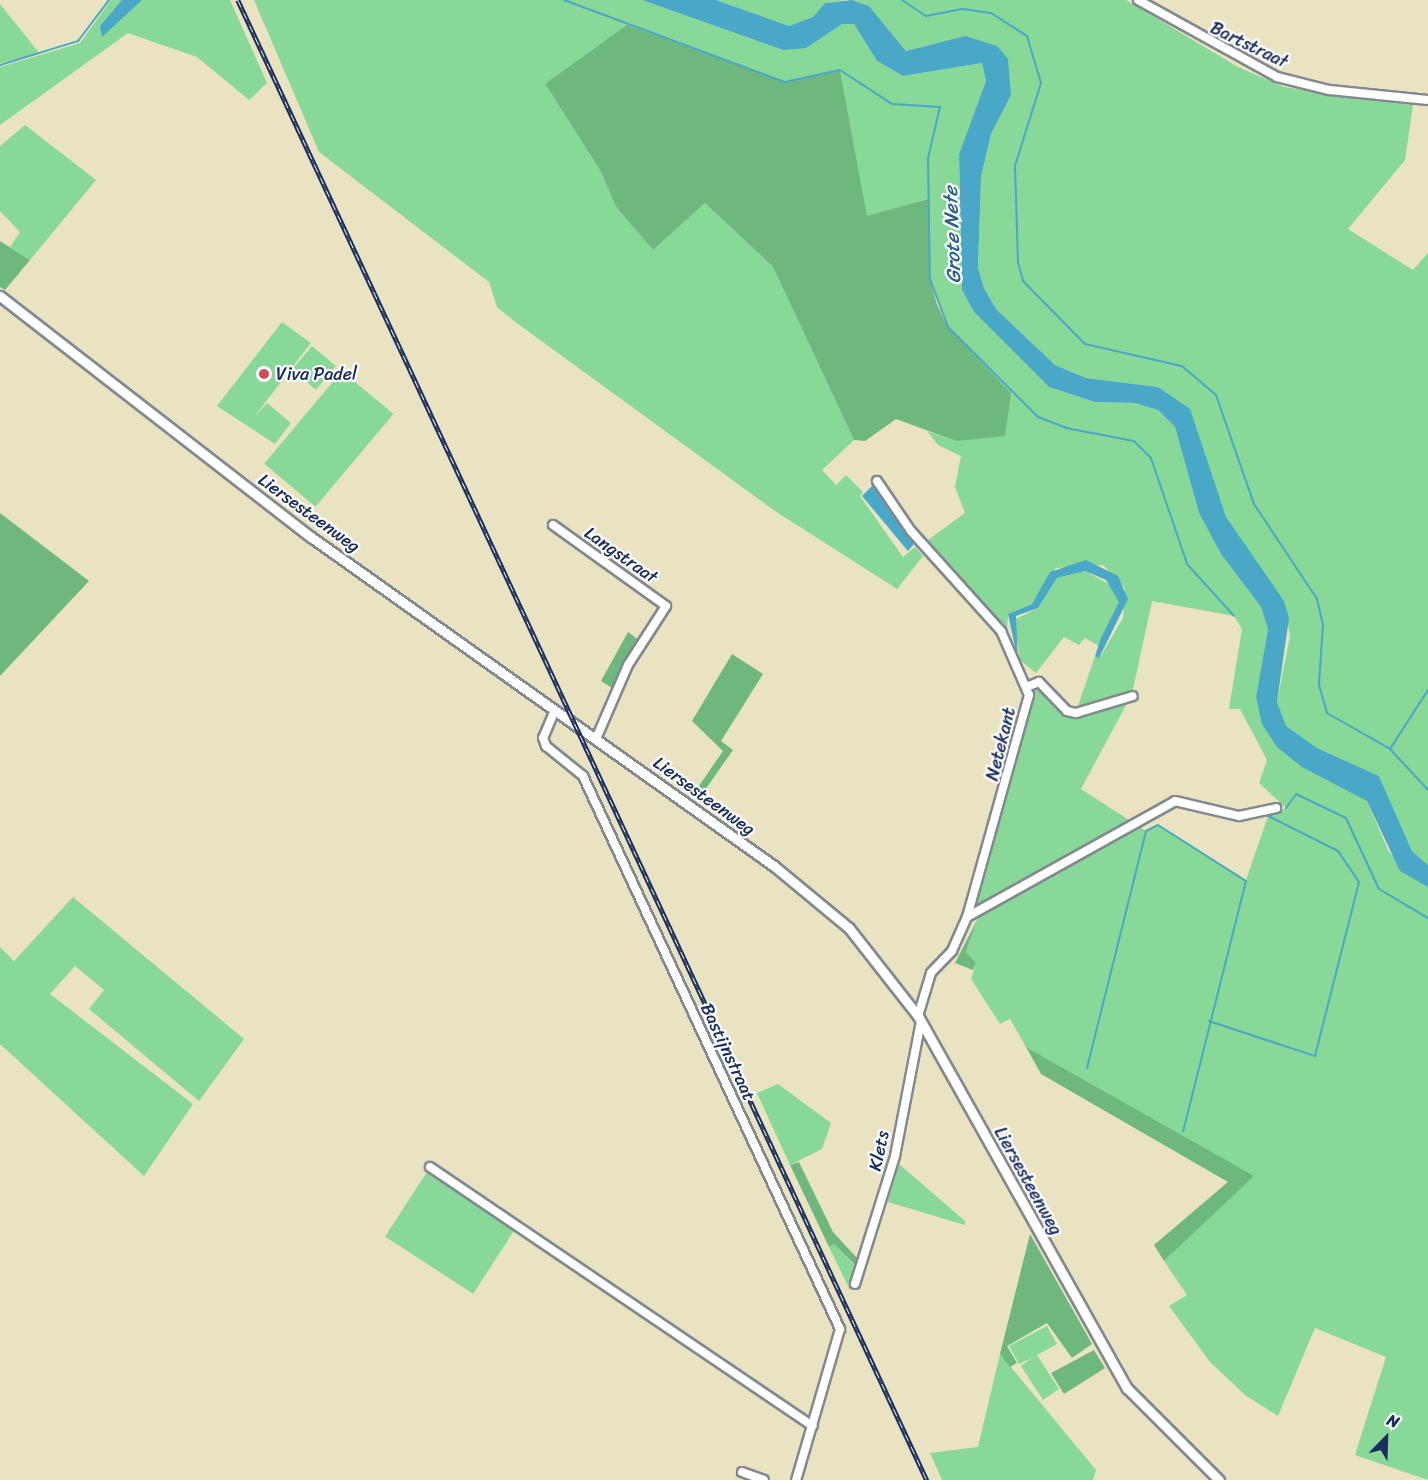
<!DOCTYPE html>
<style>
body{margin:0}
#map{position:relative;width:1428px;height:1480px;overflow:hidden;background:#e9e3c2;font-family:Sriracha,sans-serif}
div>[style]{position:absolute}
.green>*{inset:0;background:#88d898;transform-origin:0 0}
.forest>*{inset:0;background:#6eb880}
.water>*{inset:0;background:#49a7c8}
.stream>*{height:2px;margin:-1px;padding:0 1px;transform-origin:1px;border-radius:1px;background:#49a7c8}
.roads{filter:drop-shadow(2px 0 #828990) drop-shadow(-2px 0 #828990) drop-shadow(0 2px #828990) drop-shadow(0 -2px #828990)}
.minor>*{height:8px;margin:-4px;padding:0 4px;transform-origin:4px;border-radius:4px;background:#fff}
.tertiary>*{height:9px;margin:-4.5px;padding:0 4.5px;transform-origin:4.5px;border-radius:4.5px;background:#fff}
.rail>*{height:4.5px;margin-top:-2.25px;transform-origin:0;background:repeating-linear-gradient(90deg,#fff 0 7px,#1b2f5e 0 14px);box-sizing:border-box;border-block:2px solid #1b2f5e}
.dots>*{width:16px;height:16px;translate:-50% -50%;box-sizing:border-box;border:3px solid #fff;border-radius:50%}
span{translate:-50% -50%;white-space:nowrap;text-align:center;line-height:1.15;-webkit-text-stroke:4.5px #fff;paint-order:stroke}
.street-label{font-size:18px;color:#1b2f5e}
.poi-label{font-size:18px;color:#1b2f5e}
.left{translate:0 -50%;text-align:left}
.water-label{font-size:20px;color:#2d5f88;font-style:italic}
.north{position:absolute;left:1356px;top:1408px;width:60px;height:60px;-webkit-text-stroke:4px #fff;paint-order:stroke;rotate:23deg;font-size:16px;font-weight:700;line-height:24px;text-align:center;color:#1b2f5e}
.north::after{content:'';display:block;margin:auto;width:21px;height:27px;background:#1b2f5e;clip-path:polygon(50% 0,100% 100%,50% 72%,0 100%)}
</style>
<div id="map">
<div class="green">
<i style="clip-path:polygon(111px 0,230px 0,267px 83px,249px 100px,197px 57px,128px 33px,0 125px,0 67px,80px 43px)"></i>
<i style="clip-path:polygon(evenodd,254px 0,642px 0,783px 50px,842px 24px,854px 24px,877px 61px,903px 76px,982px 63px,986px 81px,959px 154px,962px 290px,974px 312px,1049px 387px,1095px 402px,1135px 403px,1158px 410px,1175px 427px,1199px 513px,1221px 554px,1261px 607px,1268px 629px,1256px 697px,1334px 780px,1367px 801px,1389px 852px,1428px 887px,1428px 1480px,1355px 1455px,1386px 1357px,1315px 1328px,1278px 1416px,1245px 1395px,1210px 1362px,1169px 1306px,1187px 1295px,1164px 1261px,1253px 1176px,1026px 1047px,1010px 1019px,1000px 1024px,971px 979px,976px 963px,966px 952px,977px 920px,976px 900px,1036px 686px,1077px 709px,1095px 656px,1100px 657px,1123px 618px,1125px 588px,1103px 565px,1056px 568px,1032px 604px,1008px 614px,1007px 629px,928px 540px,965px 513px,955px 487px,961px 456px,938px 445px,927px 431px,956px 441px,965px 348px,948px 327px,930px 279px,927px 199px,867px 217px,840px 70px,785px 82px,728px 62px,545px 84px,600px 170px,616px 207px,653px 250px,705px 203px,773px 267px,854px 440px,822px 470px,836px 485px,846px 475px,863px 492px,860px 496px,903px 557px,915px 547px,923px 556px,897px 589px,775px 511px,514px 321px,497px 307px,489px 282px,319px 152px,254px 0,1152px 601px,1234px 616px,1242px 629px,1229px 709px,1240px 709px,1267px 760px,1259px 783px,1286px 808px,1268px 816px,1246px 880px,1158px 825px,1146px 831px,1081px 789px,1132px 694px,1152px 601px)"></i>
<i style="clip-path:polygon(716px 0,845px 0,825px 3px,813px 17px,789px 26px)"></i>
<i style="clip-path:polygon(852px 0,1126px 0,1238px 67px,1284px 87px,1413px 105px,1405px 160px,1348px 229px,1413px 270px,1428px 253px,1428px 865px,1412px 851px,1379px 776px,1317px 748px,1286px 727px,1277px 702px,1290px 636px,1284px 601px,1236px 536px,1158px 387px,1086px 378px,1055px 365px,996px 309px,984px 288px,978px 268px,981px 177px,991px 134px,1011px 95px,965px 36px,906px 51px,869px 6px)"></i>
<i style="clip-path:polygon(0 4px,40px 54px,0 63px)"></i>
<i style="clip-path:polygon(25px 125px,96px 180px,30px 260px,10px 247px,20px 232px,0 211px,0 146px)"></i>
<i style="clip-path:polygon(282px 322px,311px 343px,254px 417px,267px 403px,291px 423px,275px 444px,217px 406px)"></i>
<i style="left:312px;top:346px;width:31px;height:31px;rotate:40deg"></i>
<i style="left:342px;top:371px;width:67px;height:121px;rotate:40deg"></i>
<i style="clip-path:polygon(1085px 571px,1114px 587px,1120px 602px,1115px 614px,1099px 646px,1085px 638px,1079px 645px,1064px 637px,1036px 673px,1020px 660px,1014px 620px,1038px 608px,1057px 578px)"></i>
<i style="clip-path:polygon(73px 897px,244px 1039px,199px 1101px,89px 1009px,104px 990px,75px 966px,50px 994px,193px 1104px,144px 1176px,0 1044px,0 947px,14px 961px)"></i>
<i style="clip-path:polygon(778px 1084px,831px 1123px,822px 1149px,790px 1165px,757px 1093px)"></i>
<i style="clip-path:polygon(899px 1164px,965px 1221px,965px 1225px,888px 1202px)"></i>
<i style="left:427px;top:1172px;width:105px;height:77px;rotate:33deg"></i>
<i style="clip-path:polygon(834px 1244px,854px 1265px,861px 1261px,850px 1290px,829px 1247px)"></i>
<i style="clip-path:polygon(1047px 1326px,1057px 1344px,1037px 1355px,1059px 1389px,1043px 1400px,1021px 1366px,1032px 1358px,1019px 1364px,1009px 1346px)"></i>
<i style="clip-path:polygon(1000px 1354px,1096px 1470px,1093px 1480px,942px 1480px,930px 1453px,978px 1447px)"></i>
</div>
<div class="forest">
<i style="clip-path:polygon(627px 25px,785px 82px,840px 70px,867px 216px,928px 199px,930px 279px,937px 304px,948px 328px,1011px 393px,1005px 436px,956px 441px,896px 419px,865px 441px,854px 440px,773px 267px,705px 203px,653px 250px,616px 207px,600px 170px,545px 84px)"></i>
<i style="clip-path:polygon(0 241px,30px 260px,5px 290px,0 287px)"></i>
<i style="clip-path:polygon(0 513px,89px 581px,0 676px)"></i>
<i style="clip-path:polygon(628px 632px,640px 641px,612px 688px,601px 681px)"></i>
<i style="clip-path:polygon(732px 654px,763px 674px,721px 741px,733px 750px,698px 800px,692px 796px,723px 751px,692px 721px)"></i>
<i style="clip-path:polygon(977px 920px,966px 952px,976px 963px,973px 970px,955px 963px)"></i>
<i style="clip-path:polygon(1026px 1047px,1254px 1176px,1164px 1261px,1154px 1245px,1228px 1182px,1041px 1074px)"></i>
<i style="clip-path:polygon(799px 1162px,833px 1232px,858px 1259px,855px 1265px,834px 1244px,829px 1247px,790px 1165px)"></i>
<i style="clip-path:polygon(1030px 1234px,1092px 1344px,1072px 1358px,1047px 1323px,1007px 1346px,1017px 1363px,1010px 1367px,1000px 1354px)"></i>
<i style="clip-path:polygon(1094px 1350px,1105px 1368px,1064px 1394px,1051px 1373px)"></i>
</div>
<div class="water">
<i style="clip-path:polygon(122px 0,142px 0,102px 37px,100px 26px)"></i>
<i style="clip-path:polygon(642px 0,716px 0,789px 26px,813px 17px,825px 3px,852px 0,869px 6px,906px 51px,965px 36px,997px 46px,1008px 59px,1011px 95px,991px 134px,981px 177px,978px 268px,984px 288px,996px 309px,1055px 365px,1086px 378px,1158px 387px,1190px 409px,1226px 517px,1284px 601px,1289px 618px,1277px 702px,1286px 726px,1317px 748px,1379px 776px,1412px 851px,1428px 865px,1428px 887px,1400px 871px,1367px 801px,1302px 767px,1277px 747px,1262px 724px,1256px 697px,1268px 629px,1261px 607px,1221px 554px,1199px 513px,1175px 427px,1158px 410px,1135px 403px,1095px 402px,1049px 387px,974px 312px,962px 290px,959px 154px,986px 81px,982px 63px,903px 76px,877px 61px,854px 24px,842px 24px,806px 48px,783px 50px)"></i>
<i style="clip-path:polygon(873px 485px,914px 544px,908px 551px,862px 496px)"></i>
<i style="clip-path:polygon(1086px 560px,1118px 576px,1128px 599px,1099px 658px,1095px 656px,1101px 638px,1119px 602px,1106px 580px,1085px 571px,1057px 578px,1038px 608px,1016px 616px,1018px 661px,1008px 614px,1032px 604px,1050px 572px)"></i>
</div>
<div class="stream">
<i style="left:564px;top:0;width:236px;rotate:20.4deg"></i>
<i style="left:785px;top:82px;width:56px;rotate:-12.3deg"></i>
<i style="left:840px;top:70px;width:62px;rotate:33.2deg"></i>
<i style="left:892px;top:104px;width:48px;rotate:3.6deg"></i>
<i style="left:940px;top:107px;width:52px;rotate:103.2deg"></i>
<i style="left:928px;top:158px;width:121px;rotate:89.1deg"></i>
<i style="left:930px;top:279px;width:51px;rotate:69.4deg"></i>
<i style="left:948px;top:327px;width:127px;rotate:45deg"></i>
<i style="left:1038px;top:417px;width:30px;rotate:21deg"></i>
<i style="left:1066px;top:428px;width:69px;rotate:10.8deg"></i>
<i style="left:1134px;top:441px;width:24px;rotate:45deg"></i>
<i style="left:1151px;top:458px;width:112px;rotate:71.2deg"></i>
<i style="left:1187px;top:564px;width:70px;rotate:47.9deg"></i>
<i style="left:902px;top:0;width:29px;rotate:34deg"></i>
<i style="left:926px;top:16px;width:38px;rotate:-11deg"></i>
<i style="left:963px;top:9px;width:28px;rotate:8deg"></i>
<i style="left:991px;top:13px;width:43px;rotate:32.6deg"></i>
<i style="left:1027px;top:36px;width:49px;rotate:73.4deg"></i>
<i style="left:1041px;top:83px;width:87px;rotate:107.4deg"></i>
<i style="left:1015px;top:166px;width:97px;rotate:88.2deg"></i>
<i style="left:1018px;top:263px;width:19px;rotate:74deg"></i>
<i style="left:1023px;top:281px;width:88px;rotate:45.5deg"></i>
<i style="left:1085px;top:344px;width:99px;rotate:12.8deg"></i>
<i style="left:1182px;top:366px;width:45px;rotate:40.5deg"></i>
<i style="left:1216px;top:395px;width:115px;rotate:70.8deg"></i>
<i style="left:1254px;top:504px;width:114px;rotate:56.4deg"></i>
<i style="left:1317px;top:599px;width:26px;rotate:77deg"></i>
<i style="left:1323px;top:624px;width:61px;rotate:93.8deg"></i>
<i style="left:1319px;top:685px;width:29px;rotate:74deg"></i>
<i style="left:1327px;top:713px;width:73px;rotate:29.7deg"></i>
<i style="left:0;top:65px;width:82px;rotate:-17.1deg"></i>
<i style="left:78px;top:41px;width:51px;rotate:-52.9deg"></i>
<i style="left:1428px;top:690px;width:70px;rotate:122.8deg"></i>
<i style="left:1390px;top:749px;width:56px;rotate:47.2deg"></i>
<i style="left:1286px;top:808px;width:17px;rotate:-54deg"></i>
<i style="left:1296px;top:794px;width:55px;rotate:25.6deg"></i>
<i style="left:1346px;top:818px;width:78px;rotate:65.1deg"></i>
<i style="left:1379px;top:889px;width:57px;rotate:30.6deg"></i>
<i style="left:1209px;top:1021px;width:112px;rotate:18.3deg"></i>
<i style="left:1315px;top:1056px;width:179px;rotate:-75.8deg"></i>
<i style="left:1359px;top:882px;width:37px;rotate:-124deg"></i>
<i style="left:1338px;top:851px;width:78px;rotate:-153.4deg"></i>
<i style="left:1087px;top:1068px;width:244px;rotate:-76deg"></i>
<i style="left:1146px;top:831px;width:13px;rotate:-27deg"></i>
<i style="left:1158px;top:825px;width:104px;rotate:32.5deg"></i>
<i style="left:1246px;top:881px;width:258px;rotate:104.1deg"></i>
</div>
<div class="roads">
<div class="minor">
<i style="left:1138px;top:0;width:159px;rotate:29deg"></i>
<i style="left:1277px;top:77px;width:54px;rotate:14deg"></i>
<i style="left:1329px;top:90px;width:100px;rotate:5.8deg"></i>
<i style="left:877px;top:481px;width:60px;rotate:55.8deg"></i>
<i style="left:911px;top:531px;width:135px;rotate:48deg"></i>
<i style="left:1001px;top:631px;width:70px;rotate:66.4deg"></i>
<i style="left:1029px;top:695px;width:230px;rotate:105.6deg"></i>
<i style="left:967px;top:917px;width:37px;rotate:114deg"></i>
<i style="left:952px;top:951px;width:30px;rotate:134deg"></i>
<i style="left:931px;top:973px;width:45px;rotate:106.8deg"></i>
<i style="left:553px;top:525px;width:139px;rotate:35.6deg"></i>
<i style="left:666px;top:606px;width:70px;rotate:122.8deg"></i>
<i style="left:628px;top:665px;width:81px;rotate:113.4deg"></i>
<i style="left:1026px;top:687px;width:14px;rotate:-21deg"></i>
<i style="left:1039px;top:682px;width:40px;rotate:46deg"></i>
<i style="left:1067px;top:711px;width:9px;rotate:13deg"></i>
<i style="left:1076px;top:713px;width:59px;rotate:-16.6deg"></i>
<i style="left:555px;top:710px;width:30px;rotate:113deg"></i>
<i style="left:543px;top:738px;width:9px;rotate:69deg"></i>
<i style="left:546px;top:746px;width:48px;rotate:39deg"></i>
<i style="left:583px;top:776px;width:610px;rotate:65.07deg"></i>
<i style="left:840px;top:1329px;width:157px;rotate:106.2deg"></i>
<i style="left:967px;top:917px;width:238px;rotate:-29.1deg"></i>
<i style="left:1175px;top:801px;width:66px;rotate:13.2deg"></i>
<i style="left:1239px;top:816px;width:38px;rotate:-12deg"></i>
<i style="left:430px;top:1167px;width:462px;rotate:34.1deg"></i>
<i style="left:855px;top:1284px;width:134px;rotate:-72.6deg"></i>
<i style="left:895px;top:1156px;width:137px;rotate:-79.1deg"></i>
<i style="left:742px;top:1472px;width:23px;rotate:20deg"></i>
</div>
<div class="tertiary">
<i style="left:0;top:296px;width:393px;rotate:37.8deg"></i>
<i style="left:311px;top:537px;width:568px;rotate:35.4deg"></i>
<i style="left:774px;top:866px;width:97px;rotate:39.6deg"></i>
<i style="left:849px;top:928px;width:112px;rotate:51.9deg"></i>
<i style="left:918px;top:1016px;width:427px;rotate:60.7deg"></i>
<i style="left:1127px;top:1388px;width:130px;rotate:45deg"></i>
</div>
</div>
<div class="rail">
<i style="left:238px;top:0;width:1633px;rotate:65.04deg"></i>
</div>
<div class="dots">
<i style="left:264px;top:374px;background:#d1495b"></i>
</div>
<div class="street-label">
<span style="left:1249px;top:45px;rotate:26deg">Bartstraat</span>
<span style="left:309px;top:513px;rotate:36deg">Liersesteenweg</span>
<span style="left:621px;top:555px;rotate:35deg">Langstraat</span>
<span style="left:1001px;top:744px;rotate:-76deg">Netekant</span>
<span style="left:704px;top:796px;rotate:36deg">Liersesteenweg</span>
<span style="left:728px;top:1052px;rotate:65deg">Bastijnstraat</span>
<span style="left:879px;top:1151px;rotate:-78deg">Klets</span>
<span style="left:1028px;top:1181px;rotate:61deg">Liersesteenweg</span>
</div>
<div class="poi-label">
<span class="left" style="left:276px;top:374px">Viva Padel</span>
</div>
<div class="water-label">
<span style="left:952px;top:235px;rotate:-92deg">Grote Nete</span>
</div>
<div class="north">N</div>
</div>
